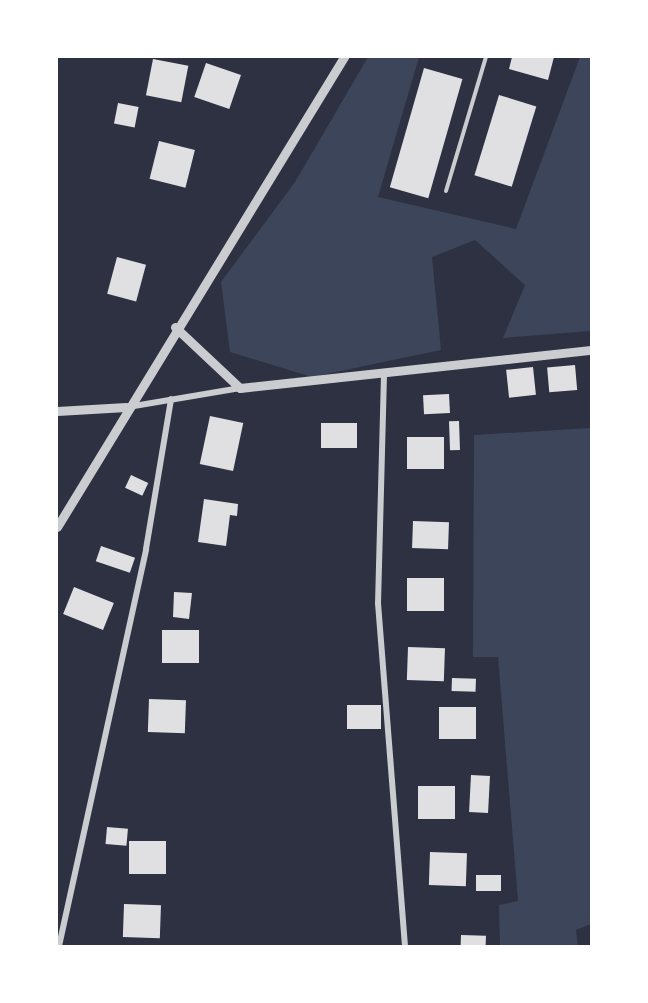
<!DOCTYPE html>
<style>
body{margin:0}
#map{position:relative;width:648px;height:1003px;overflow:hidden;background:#2d3142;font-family:"Playfair Display",serif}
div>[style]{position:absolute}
.green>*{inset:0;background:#3c4559}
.building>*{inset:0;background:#e0e0e3;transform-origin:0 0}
.service>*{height:4px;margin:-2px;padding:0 2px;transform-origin:2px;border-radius:2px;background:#caccd0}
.minor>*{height:6px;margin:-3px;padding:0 3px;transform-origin:3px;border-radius:3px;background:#caccd0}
.tertiary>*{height:9px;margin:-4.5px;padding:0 4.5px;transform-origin:4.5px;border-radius:4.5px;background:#caccd0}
span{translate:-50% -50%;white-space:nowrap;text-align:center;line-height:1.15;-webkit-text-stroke:6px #fff;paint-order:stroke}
.frame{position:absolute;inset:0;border:58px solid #fff;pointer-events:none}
</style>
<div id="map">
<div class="green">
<i style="clip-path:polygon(368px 57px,419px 57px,378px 197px,516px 229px,580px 57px,591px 57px,591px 331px,503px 338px,525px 285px,475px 240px,432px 257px,441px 350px,312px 377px,230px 352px,221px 282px,295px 182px)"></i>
<i style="clip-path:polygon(591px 428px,591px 924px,576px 930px,578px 946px,500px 946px,499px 905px,518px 901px,498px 657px,473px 657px,474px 435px)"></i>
</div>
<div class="building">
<i style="clip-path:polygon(512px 57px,554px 57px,548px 80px,509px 69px)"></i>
<i style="left:153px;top:59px;width:36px;height:37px;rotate:11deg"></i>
<i style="left:206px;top:63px;width:37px;height:36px;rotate:19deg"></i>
<i style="left:424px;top:68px;width:40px;height:124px;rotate:16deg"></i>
<i style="left:499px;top:95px;width:39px;height:84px;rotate:17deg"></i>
<i style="left:118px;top:103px;width:21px;height:21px;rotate:11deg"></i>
<i style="left:159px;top:141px;width:37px;height:39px;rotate:14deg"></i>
<i style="left:117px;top:257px;width:30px;height:38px;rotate:15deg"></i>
<i style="left:575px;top:365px;width:25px;height:28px;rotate:85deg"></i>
<i style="left:533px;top:367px;width:28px;height:27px;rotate:84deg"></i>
<i style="left:449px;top:394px;width:19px;height:26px;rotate:87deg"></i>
<i style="left:210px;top:416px;width:34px;height:49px;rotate:12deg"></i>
<i style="left:459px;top:421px;width:29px;height:10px;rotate:88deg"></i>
<i style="left:321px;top:423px;width:36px;height:25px"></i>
<i style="left:407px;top:437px;width:37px;height:32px"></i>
<i style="left:131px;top:475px;width:19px;height:14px;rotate:25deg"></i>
<i style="clip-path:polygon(204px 499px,238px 504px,237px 516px,230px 515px,226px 546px,198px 542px)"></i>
<i style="left:413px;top:521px;width:36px;height:27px;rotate:2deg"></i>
<i style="left:101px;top:546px;width:36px;height:16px;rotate:19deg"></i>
<i style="left:407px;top:578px;width:37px;height:33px"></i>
<i style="left:74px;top:587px;width:43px;height:29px;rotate:22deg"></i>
<i style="clip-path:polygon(174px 592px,192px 593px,189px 619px,173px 617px)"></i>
<i style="left:162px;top:630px;width:37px;height:33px"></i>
<i style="left:408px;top:647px;width:37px;height:33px;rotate:2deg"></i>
<i style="left:452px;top:678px;width:24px;height:13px;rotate:2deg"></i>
<i style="left:149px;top:699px;width:37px;height:33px;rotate:2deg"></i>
<i style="left:381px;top:705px;width:24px;height:34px;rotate:90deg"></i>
<i style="left:439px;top:707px;width:37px;height:32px"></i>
<i style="left:471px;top:775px;width:19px;height:37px;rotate:3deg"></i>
<i style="left:418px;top:786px;width:37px;height:33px"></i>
<i style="left:107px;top:827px;width:21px;height:17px;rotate:5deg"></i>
<i style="left:129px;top:841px;width:37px;height:33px"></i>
<i style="left:430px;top:852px;width:37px;height:33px;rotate:2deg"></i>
<i style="left:501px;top:875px;width:16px;height:25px;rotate:90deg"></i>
<i style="left:124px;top:904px;width:37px;height:33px;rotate:2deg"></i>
<i style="left:461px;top:935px;width:25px;height:11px;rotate:2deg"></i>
</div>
<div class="service">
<i style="left:446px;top:191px;width:140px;rotate:-73.4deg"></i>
</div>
<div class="minor">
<i style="left:384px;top:375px;width:228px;rotate:91.5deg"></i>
<i style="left:378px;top:603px;width:344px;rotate:85.5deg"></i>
<i style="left:128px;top:407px;width:114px;rotate:-9.6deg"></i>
<i style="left:59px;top:946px;width:406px;rotate:-77.6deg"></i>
<i style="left:146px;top:549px;width:152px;rotate:-80.5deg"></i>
</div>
<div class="tertiary">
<i style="left:175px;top:327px;width:89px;rotate:43.2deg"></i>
<i style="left:240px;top:388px;width:353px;rotate:-6.2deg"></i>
<i style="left:57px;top:411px;width:69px;rotate:-3.3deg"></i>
<i style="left:57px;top:527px;width:551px;rotate:-58.59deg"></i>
</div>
<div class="frame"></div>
</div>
